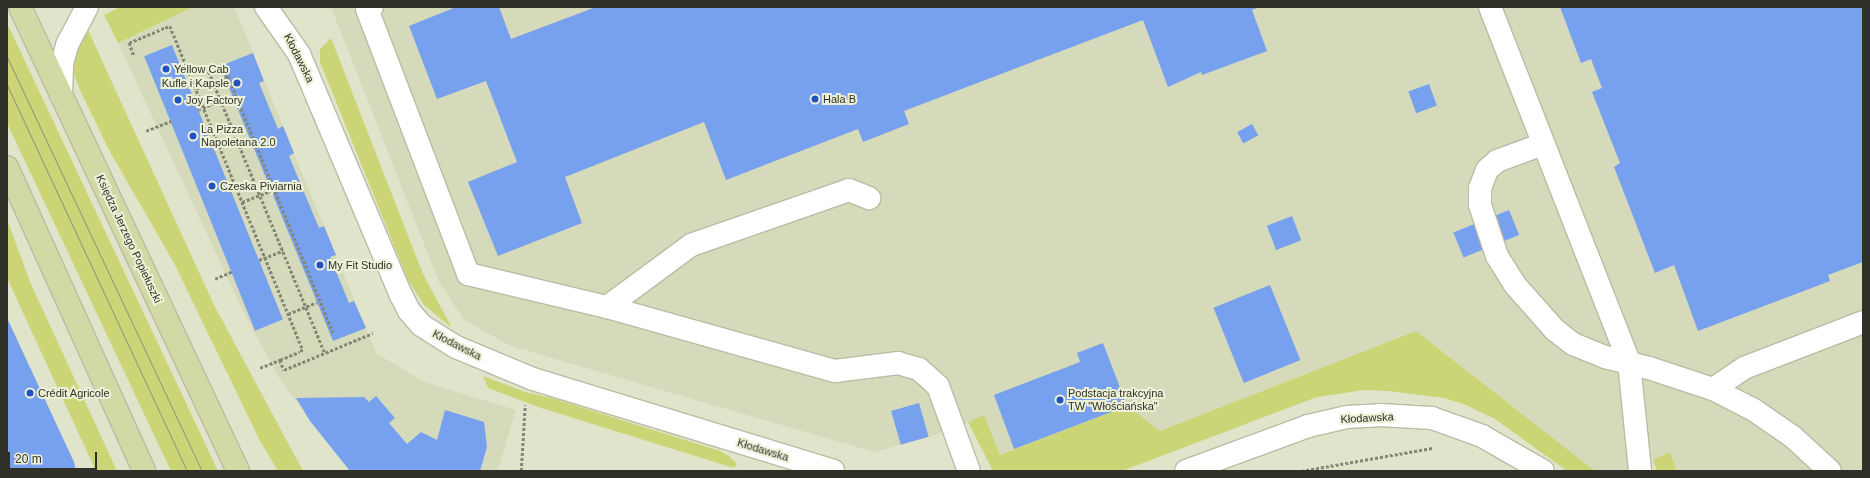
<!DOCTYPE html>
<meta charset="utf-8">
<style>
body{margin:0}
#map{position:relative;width:1870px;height:478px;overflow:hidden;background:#e0e4cb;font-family:Arial,sans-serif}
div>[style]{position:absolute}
.built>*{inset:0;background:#d5daba}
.green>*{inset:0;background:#cbd575}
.building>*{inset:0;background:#77a0ef;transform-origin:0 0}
.path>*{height:2.5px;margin-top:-1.25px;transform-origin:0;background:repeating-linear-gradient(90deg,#858776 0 3px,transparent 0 5px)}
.roads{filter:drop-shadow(1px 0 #b9bca5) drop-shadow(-1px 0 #b9bca5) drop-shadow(0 1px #b9bca5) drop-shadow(0 -1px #b9bca5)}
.minor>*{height:22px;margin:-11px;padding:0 11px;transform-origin:11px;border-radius:11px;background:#fff}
.major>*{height:22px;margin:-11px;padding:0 11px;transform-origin:11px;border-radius:11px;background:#d3d9a4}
.tram>*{height:1px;margin:-0.5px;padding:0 0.5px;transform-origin:0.5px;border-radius:0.5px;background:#909280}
.path-bridge>*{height:2.5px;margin-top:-1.25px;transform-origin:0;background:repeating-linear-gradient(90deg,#858776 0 3px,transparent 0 5px)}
.dots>*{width:11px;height:11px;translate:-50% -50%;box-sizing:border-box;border:2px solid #edf1d8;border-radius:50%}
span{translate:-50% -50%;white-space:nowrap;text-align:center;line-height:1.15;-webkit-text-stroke:4px #edf1d8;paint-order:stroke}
.street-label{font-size:11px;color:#2f3027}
.poi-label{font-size:11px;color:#2f3027}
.left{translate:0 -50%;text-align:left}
.right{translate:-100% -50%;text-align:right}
.frame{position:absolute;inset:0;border:8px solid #2f3027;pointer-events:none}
.scale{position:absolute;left:8px;top:452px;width:89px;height:18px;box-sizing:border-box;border:2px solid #2f3027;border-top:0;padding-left:5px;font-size:12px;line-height:14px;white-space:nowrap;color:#2f3027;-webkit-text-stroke:3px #edf1d8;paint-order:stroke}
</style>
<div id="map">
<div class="built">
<i style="clip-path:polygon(193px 7px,234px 7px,376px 353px,424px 382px,516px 410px,498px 471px,350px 471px,279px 378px,242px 309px,118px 43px)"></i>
<i style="clip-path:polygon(331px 7px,1863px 7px,1863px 471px,1677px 471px,1670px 452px,1631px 471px,1595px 471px,1416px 331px,1160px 431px,1014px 449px,1000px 455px,984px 416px,929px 437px,874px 452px,511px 346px,464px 320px,439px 282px)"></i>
</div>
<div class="green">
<i style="clip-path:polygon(120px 7px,193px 7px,118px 43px,104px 15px)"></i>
<i style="clip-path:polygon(7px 23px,218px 471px,171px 471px,7px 123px)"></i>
<i style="clip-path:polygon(88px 30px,214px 305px,303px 471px,278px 471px,259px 439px,174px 263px,109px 150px,80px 90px,73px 72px,74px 58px)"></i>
<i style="clip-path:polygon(331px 38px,423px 274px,452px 328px,424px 305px,408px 280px,320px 62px,320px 49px)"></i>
<i style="clip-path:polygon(7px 219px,30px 282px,117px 471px,96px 471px,7px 278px)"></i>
<i style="clip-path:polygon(1416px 331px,1595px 471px,1567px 471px,1495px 419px,1466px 405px,1444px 398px,1388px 391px,1365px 390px,1317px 397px,1122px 471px,993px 471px,968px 422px,984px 415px,1000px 455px,1127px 406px,1160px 431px)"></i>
<i style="clip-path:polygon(483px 376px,525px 392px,555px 399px,720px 451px,729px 456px,737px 464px,734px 468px,541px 408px,488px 388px)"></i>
<i style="clip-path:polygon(1670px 452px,1677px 471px,1657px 471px,1653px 460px)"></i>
</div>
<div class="building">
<i style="clip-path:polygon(456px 7px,499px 7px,511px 39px,596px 7px,1259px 7px,1252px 10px,1267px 51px,1202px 75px,1201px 72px,1168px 87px,1143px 20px,904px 111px,909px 124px,863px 142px,858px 129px,726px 180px,704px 122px,565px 177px,582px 223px,498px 256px,468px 182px,517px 162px,486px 81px,437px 99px,409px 26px)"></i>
<i style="clip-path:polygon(1560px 7px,1863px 7px,1863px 262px,1828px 275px,1830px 281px,1698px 331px,1674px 265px,1655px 273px,1614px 167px,1620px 163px,1592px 92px,1602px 88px,1591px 59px,1581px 63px)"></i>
<i style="left:172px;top:45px;width:296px;height:30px;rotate:68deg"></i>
<i style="clip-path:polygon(253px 53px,264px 81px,259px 83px,278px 129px,283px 126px,294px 153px,289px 156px,319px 228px,324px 226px,336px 255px,330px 257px,349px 303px,354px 301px,366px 328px,333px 341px,220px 66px)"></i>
<i style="left:1429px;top:84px;width:23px;height:22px;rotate:70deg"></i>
<i style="left:1252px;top:124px;width:13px;height:17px;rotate:61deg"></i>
<i style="left:1509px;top:210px;width:27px;height:60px;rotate:68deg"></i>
<i style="left:1292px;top:216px;width:26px;height:27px;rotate:69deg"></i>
<i style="left:1270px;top:285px;width:81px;height:61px;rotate:68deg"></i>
<i style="clip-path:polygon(7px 318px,74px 462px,76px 471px,7px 471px)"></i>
<i style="clip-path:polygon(1103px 343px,1127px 406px,1014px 449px,994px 395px,1080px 362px,1077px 353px)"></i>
<i style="clip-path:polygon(376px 396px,395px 418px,389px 423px,407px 444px,421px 432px,437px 440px,445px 410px,484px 422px,487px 447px,480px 471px,350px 471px,310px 421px,296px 398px,364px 397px,369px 402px)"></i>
<i style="left:919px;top:403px;width:35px;height:29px;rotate:74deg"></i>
</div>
<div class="path">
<i style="left:133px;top:55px;width:13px;rotate:-108deg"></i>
<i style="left:129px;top:43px;width:39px;rotate:-23deg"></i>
<i style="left:207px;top:67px;width:309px;rotate:67.6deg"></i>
<i style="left:225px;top:77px;width:3px;rotate:-18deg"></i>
<i style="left:228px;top:76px;width:277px;rotate:67.7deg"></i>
<i style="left:198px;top:110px;width:25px;rotate:-23deg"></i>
<i style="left:146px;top:131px;width:27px;rotate:-22deg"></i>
<i style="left:259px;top:260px;width:26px;rotate:-21deg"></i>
<i style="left:215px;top:279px;width:20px;rotate:-24deg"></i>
<i style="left:280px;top:360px;width:21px;rotate:-23deg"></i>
<i style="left:260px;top:368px;width:22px;rotate:-22deg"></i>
<i style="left:280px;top:360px;width:11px;rotate:68deg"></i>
<i style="left:284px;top:370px;width:96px;rotate:-22.6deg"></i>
<i style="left:521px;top:471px;width:66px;rotate:-86.5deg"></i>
<i style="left:1301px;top:471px;width:133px;rotate:-10deg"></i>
</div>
<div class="roads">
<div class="minor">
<i style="left:266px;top:7px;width:57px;rotate:54.9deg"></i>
<i style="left:299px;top:54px;width:262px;rotate:67.1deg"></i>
<i style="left:401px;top:295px;width:18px;rotate:63deg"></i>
<i style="left:409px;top:311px;width:18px;rotate:49deg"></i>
<i style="left:421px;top:325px;width:41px;rotate:32.2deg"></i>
<i style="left:456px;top:347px;width:83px;rotate:22.6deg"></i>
<i style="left:533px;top:379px;width:314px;rotate:17deg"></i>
<i style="left:372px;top:7px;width:5px;rotate:158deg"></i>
<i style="left:367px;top:9px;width:284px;rotate:69.1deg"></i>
<i style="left:468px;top:274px;width:143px;rotate:13.4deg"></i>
<i style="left:607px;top:307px;width:237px;rotate:15.7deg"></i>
<i style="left:835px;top:371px;width:64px;rotate:-7.2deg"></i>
<i style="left:898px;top:363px;width:22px;rotate:16deg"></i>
<i style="left:919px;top:369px;width:25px;rotate:42deg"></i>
<i style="left:938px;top:386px;width:90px;rotate:70deg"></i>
<i style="left:1490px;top:7px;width:381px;rotate:68.6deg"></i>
<i style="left:1629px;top:362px;width:110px;rotate:84.2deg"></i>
<i style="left:61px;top:95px;width:31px;rotate:-88deg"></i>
<i style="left:62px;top:64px;width:20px;rotate:-75deg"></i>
<i style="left:67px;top:45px;width:43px;rotate:-62.2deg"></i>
<i style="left:1543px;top:144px;width:49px;rotate:159.7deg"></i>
<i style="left:1497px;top:161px;width:13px;rotate:138deg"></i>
<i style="left:1487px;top:170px;width:19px;rotate:111deg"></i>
<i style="left:1480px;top:188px;width:17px;rotate:90deg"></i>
<i style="left:1480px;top:205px;width:54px;rotate:71.6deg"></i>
<i style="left:1497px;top:256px;width:34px;rotate:58deg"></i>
<i style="left:1515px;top:285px;width:60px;rotate:48.4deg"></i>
<i style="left:1555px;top:330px;width:23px;rotate:38deg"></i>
<i style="left:1573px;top:344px;width:35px;rotate:22deg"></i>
<i style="left:1605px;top:357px;width:45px;rotate:14deg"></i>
<i style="left:1649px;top:368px;width:67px;rotate:18.2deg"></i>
<i style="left:1713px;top:389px;width:46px;rotate:27.1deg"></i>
<i style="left:1754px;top:410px;width:47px;rotate:34.7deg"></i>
<i style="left:1793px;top:437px;width:50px;rotate:42.6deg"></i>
<i style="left:607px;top:307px;width:104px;rotate:-36.4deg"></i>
<i style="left:691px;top:245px;width:167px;rotate:-19.2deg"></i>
<i style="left:849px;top:190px;width:22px;rotate:22deg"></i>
<i style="left:1713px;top:389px;width:37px;rotate:-34deg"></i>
<i style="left:1744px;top:368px;width:128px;rotate:-21.1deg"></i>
<i style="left:1186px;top:471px;width:130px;rotate:-20.2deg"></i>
<i style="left:1308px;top:426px;width:39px;rotate:-13deg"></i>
<i style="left:1346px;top:417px;width:34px;rotate:-3deg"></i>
<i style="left:1380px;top:415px;width:52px;rotate:3.3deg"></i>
<i style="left:1432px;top:418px;width:53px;rotate:19.8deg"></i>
<i style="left:1482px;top:436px;width:70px;rotate:29.8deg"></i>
</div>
<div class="major">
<i style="left:20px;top:7px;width:513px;rotate:64.83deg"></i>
<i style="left:7px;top:167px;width:333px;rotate:65.7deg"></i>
</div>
</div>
<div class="tram">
<i style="left:7px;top:57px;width:458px;rotate:64.8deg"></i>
<i style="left:7px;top:85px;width:426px;rotate:65deg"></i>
</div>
<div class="path-bridge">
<i style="left:165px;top:28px;width:5px;rotate:-22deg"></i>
<i style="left:170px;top:26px;width:350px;rotate:67.7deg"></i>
<i style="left:303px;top:350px;width:4px;rotate:153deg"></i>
<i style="left:196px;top:89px;width:31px;rotate:-22deg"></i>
<i style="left:242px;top:202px;width:31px;rotate:-21deg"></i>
<i style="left:288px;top:314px;width:31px;rotate:-22deg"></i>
</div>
<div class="dots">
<i style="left:166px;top:69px;background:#1f53c0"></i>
<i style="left:237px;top:83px;background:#1f53c0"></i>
<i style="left:815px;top:99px;background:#1f53c0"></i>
<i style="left:178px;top:100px;background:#1f53c0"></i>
<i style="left:193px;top:136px;background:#1f53c0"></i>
<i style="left:212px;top:186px;background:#1f53c0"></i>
<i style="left:320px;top:265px;background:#1f53c0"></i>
<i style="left:30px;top:393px;background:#1f53c0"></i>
<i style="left:1060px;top:400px;background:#1f53c0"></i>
</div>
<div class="street-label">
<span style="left:299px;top:58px;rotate:63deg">Kłodawska</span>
<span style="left:129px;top:239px;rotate:65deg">Księdza Jerzego Popiełuszki</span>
<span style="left:457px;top:345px;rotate:27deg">Kłodawska</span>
<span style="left:1367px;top:418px;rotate:-3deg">Kłodawska</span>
<span style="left:763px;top:450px;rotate:17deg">Kłodawska</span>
</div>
<div class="poi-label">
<span class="left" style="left:174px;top:69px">Yellow Cab</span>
<span class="right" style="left:229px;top:83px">Kufle i Kapsle</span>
<span class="left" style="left:823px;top:99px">Hala B</span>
<span class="left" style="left:186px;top:100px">Joy Factory</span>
<span class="left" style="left:201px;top:136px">La Pizza<br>Napoletana 2.0</span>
<span class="left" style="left:220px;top:186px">Czeska Piviarnia</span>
<span class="left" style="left:328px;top:265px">My Fit Studio</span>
<span class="left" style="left:38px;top:393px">Crédit Agricole</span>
<span class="left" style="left:1068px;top:400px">Podstacja trakcyjna<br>TW "Włościańska"</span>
</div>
<div class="frame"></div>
<div class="scale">20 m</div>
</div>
